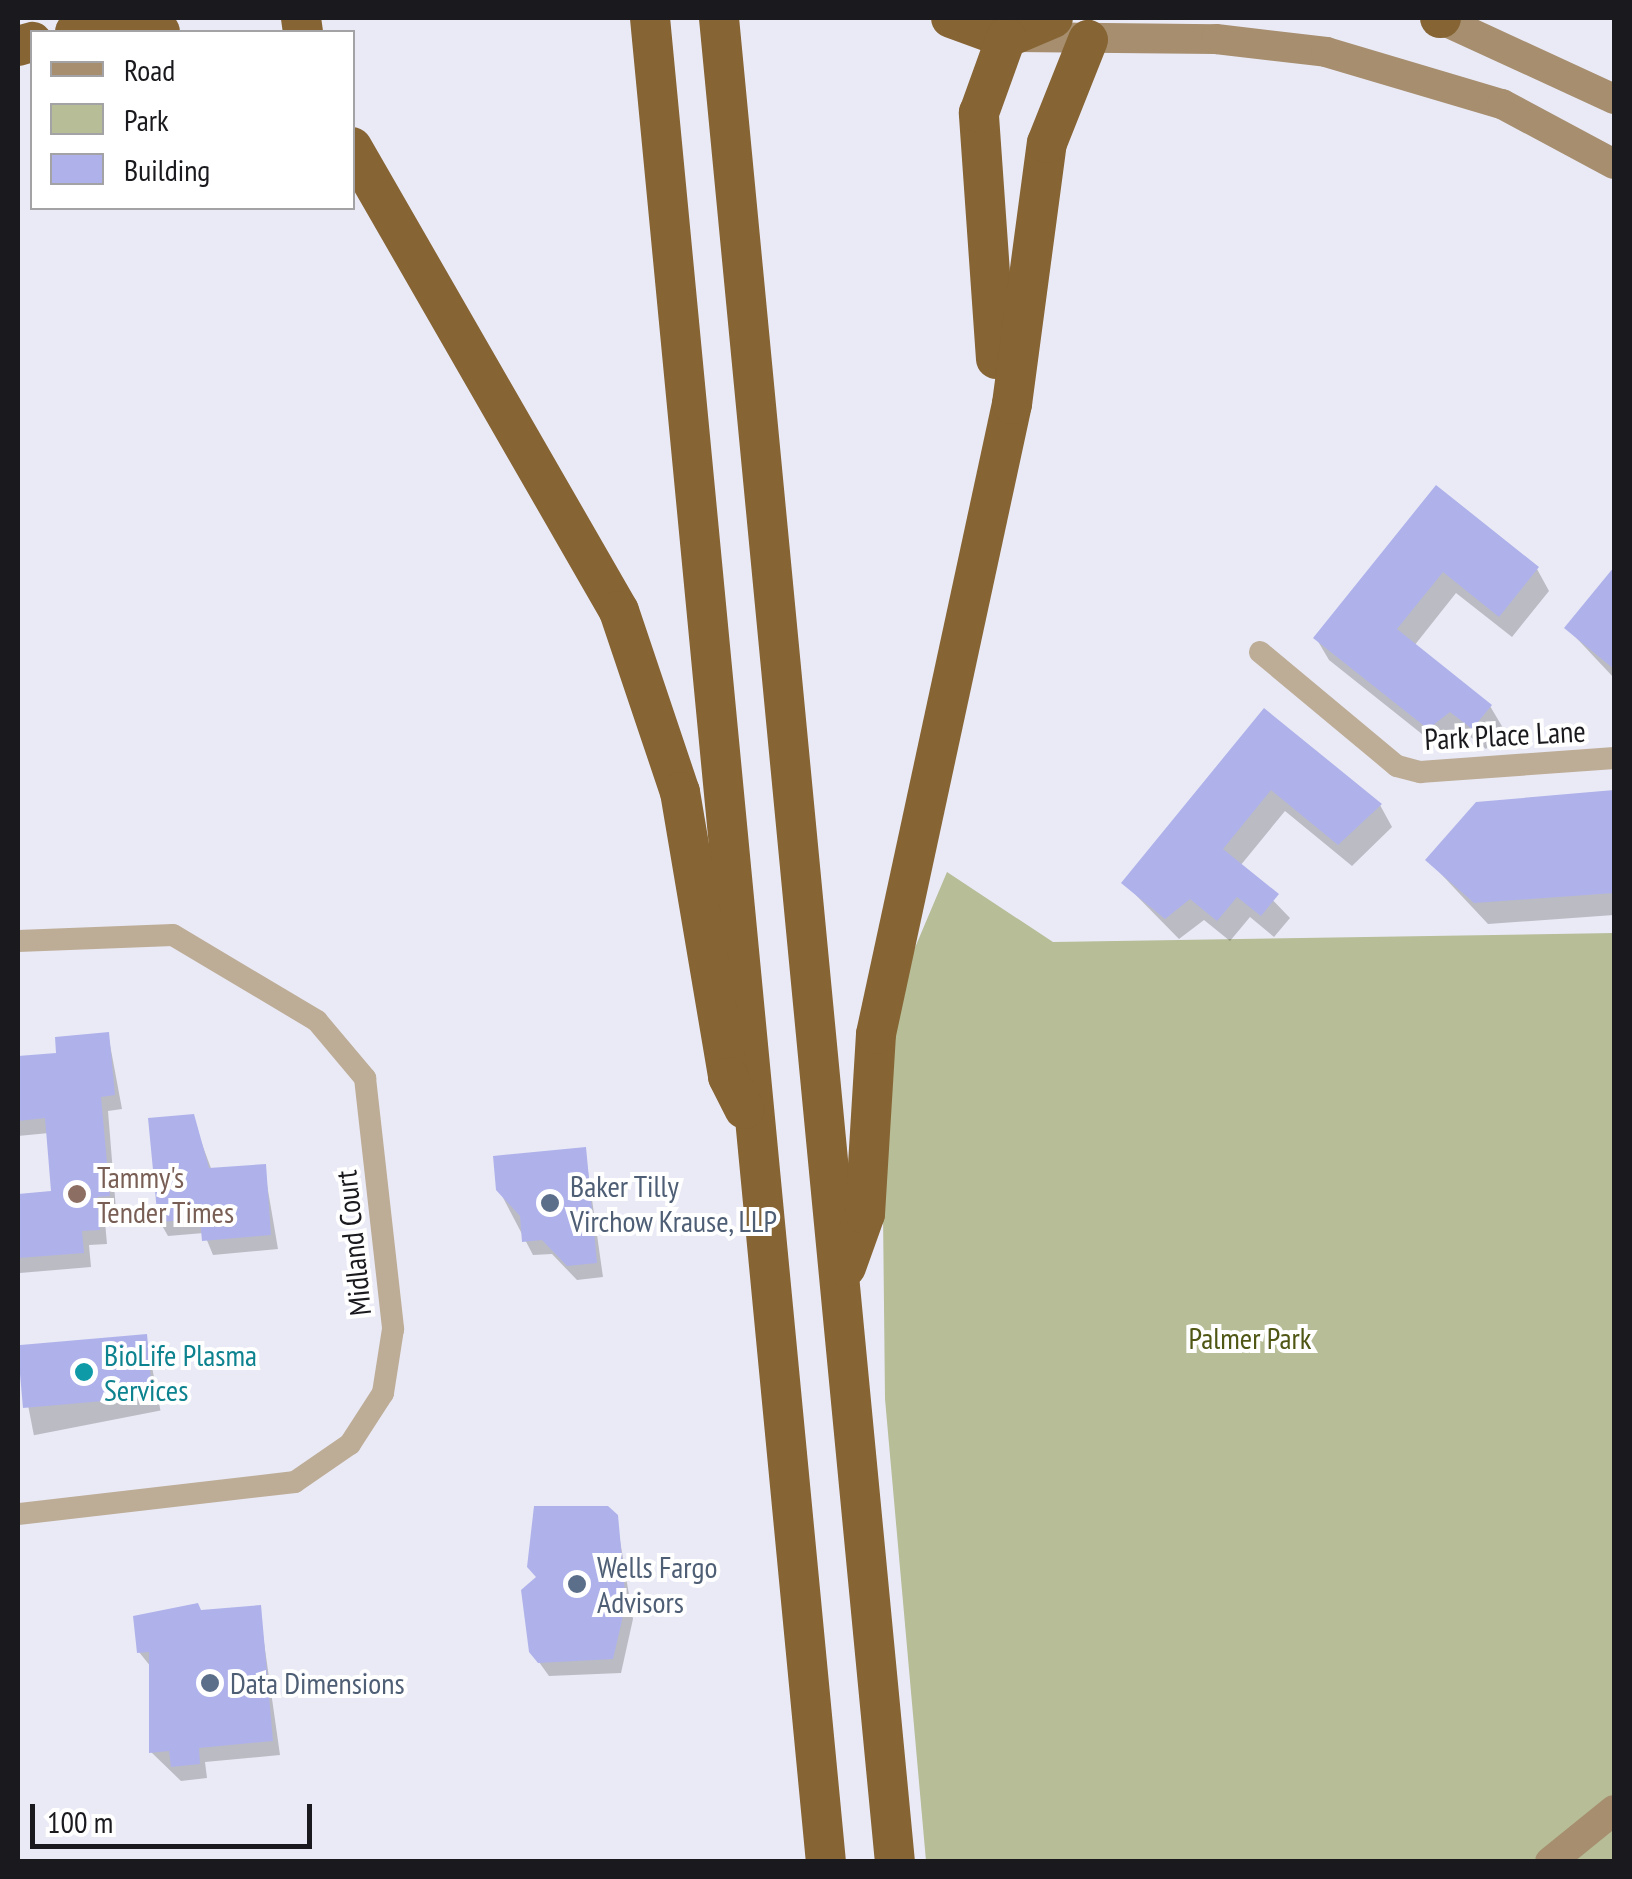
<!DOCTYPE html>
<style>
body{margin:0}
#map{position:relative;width:1632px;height:1879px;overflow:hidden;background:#eaeaf6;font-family:"PT Sans Narrow",sans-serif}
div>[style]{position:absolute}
.green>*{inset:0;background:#b6bd97}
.shadow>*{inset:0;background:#0003;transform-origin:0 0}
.building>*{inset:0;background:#afb2ea;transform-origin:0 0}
.street>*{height:22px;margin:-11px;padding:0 11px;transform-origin:11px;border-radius:11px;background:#bdad97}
.secondary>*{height:30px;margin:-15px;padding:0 15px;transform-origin:15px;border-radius:15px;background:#a68e6e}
.highway>*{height:40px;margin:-20px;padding:0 20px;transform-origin:20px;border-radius:20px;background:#866433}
.dots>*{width:28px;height:28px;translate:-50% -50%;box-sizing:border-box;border:5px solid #fff;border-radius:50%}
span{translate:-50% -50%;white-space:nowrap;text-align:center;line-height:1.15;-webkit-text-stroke:8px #fff;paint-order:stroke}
.street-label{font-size:30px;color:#1a1a1e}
.education-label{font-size:30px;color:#785e54}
.left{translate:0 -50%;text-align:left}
.service-label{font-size:30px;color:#4e5e75}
.park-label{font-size:30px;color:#505714}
.culture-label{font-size:30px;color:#0d838f}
.frame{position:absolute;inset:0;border:20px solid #1a1a1e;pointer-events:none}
.legend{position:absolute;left:30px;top:30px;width:325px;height:180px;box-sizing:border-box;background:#fff;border:2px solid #a3a3a5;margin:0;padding:12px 18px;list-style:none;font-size:30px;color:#1a1a1e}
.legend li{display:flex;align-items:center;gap:20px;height:50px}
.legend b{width:50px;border:2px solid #a3a3a5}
.scale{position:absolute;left:30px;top:1804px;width:282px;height:45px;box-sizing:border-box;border:5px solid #1a1a1e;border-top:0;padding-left:12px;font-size:30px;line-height:35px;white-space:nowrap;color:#1a1a1e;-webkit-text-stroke:8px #fff;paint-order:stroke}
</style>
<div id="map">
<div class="green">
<i style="clip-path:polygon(947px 872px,1053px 942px,1614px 933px,1614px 1861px,926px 1861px,885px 1399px,881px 1028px)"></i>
</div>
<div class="shadow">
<i style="clip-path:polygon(1436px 489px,1537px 569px,1549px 591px,1512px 637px,1456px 593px,1414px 646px,1490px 706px,1503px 728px,1486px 749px,1464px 732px,1442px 750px,1329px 660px,1316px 638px)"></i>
<i style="clip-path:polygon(1614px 571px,1614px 678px,1567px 628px)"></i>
<i style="clip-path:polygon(1264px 711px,1380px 805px,1392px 827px,1352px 866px,1285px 811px,1240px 866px,1290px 918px,1274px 937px,1250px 917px,1230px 941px,1204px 920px,1179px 939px,1124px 883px)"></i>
<i style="clip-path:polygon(1614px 793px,1614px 915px,1488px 924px,1428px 860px,1478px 804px)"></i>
<i style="clip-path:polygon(108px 1034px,122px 1109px,108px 1111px,116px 1210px,104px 1211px,107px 1244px,89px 1245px,91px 1267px,20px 1273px,18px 1197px,54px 1194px,49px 1133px,18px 1136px,18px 1059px,59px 1055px)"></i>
<i style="clip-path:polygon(192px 1117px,212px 1171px,264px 1167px,278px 1249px,213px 1255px,204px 1233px,168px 1236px,160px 1222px)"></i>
<i style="clip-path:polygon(585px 1150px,603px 1277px,577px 1280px,552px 1254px,533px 1255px,499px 1190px)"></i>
<i style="left:146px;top:1336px;width:76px;height:129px;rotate:79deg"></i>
<i style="clip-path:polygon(616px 1516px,633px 1619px,621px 1673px,549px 1676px,531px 1651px)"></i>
<i style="clip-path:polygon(259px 1607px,280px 1755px,205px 1762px,207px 1778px,181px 1781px,151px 1752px,151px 1667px,139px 1652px,200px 1613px)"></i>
</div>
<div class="building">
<i style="clip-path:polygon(1436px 485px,1539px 567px,1499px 617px,1443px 572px,1397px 629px,1492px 705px,1472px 729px,1450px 712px,1428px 729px,1313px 638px)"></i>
<i style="clip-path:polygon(1614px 567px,1614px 669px,1564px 628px)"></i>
<i style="clip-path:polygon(1264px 708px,1382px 804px,1338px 845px,1271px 790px,1223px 849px,1279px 894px,1261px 916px,1237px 897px,1217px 921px,1190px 899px,1165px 919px,1121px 883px)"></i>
<i style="clip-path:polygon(1614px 790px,1614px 893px,1474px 903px,1425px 860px,1476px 802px)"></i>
<i style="clip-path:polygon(109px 1032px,115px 1095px,101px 1097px,110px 1196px,97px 1197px,100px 1230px,82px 1231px,84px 1253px,18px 1258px,18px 1194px,51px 1191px,45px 1118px,18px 1121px,18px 1056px,56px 1053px,55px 1037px)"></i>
<i style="clip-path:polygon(194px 1114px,209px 1168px,266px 1164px,271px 1235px,202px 1241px,200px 1219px,158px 1222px,148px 1118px)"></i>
<i style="clip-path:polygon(586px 1147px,597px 1263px,567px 1266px,542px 1240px,522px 1242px,520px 1216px,496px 1190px,493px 1156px)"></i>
<i style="left:147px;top:1334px;width:63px;height:130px;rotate:85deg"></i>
<i style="clip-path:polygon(534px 1506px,608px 1506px,618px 1515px,626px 1603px,613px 1659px,538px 1663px,529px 1652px,521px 1590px,536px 1577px,527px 1567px)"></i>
<i style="clip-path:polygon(198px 1603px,201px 1610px,261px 1605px,273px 1741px,199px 1748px,200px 1764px,171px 1767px,169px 1751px,149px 1753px,149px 1652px,137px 1653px,133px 1616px)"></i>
</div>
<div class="street">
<i style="left:1260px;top:652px;width:178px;rotate:39.8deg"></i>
<i style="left:1397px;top:766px;width:24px;rotate:15deg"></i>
<i style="left:1420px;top:772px;width:195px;rotate:-4.1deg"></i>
<i style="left:18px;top:941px;width:155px;rotate:-2.2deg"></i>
<i style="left:173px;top:935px;width:168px;rotate:30.8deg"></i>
<i style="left:317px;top:1021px;width:75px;rotate:49.9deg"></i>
<i style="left:365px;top:1078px;width:253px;rotate:83.6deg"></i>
<i style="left:393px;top:1329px;width:65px;rotate:98.9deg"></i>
<i style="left:383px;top:1393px;width:61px;rotate:122.9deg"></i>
<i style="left:350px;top:1444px;width:67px;rotate:145.4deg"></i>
<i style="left:295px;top:1482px;width:279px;rotate:173.4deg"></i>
</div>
<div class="secondary">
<i style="left:1438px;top:18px;width:194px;rotate:24.7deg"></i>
<i style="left:1013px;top:37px;width:203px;rotate:0.6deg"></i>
<i style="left:1216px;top:39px;width:111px;rotate:6.7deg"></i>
<i style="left:1326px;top:52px;width:184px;rotate:16.5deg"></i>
<i style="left:1502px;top:104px;width:127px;rotate:28.2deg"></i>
<i style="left:1550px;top:1862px;width:82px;rotate:-39.1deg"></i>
</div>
<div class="highway">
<i style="left:301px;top:18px;width:14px;rotate:82deg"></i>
<i style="left:650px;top:18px;width:1852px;rotate:84.55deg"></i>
<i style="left:719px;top:18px;width:1852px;rotate:84.55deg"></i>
<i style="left:951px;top:18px;width:59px;rotate:20deg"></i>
<i style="left:1006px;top:38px;width:51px;rotate:-23.1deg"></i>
<i style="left:1440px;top:18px;width:1px"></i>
<i style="left:75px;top:32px;width:85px"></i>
<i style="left:18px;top:46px;width:15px;rotate:-16deg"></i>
<i style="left:352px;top:147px;width:535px;rotate:60.08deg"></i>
<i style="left:619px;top:611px;width:191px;rotate:71.4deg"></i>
<i style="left:680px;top:792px;width:289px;rotate:80.4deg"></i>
<i style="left:728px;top:1077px;width:36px;rotate:63deg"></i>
<i style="left:996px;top:359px;width:247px;rotate:-94deg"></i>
<i style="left:979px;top:113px;width:80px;rotate:-70.2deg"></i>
<i style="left:846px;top:1267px;width:56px;rotate:-70.3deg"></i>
<i style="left:865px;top:1214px;width:180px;rotate:-86.5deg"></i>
<i style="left:876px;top:1034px;width:645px;rotate:-77.82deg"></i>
<i style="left:1012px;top:404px;width:263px;rotate:-82.4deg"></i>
<i style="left:1047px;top:143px;width:111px;rotate:-68.3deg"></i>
</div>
<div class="dots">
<i style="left:77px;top:1194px;background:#8d6e63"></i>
<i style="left:550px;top:1203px;background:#5c6f8a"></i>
<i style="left:84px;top:1372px;background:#0f9aa8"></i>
<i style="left:577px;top:1584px;background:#5c6f8a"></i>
<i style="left:210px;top:1683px;background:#5c6f8a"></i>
</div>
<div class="street-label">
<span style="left:1505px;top:735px;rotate:-3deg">Park Place Lane</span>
<span style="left:353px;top:1243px;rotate:-96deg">Midland Court</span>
</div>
<div class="education-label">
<span class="left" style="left:97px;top:1194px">Tammy's<br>Tender Times</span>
</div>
<div class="service-label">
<span class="left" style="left:570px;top:1203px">Baker Tilly<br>Virchow Krause, LLP</span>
<span class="left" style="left:597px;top:1584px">Wells Fargo<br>Advisors</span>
<span class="left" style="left:230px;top:1683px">Data Dimensions</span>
</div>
<div class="park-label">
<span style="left:1250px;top:1338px">Palmer Park</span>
</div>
<div class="culture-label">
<span class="left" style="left:104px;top:1372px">BioLife Plasma<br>Services</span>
</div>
<div class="frame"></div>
<ul class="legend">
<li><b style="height:12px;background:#a68e6e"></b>Road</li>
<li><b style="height:28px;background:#b6bd97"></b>Park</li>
<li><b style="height:28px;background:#afb2ea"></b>Building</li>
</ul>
<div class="scale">100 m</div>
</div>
